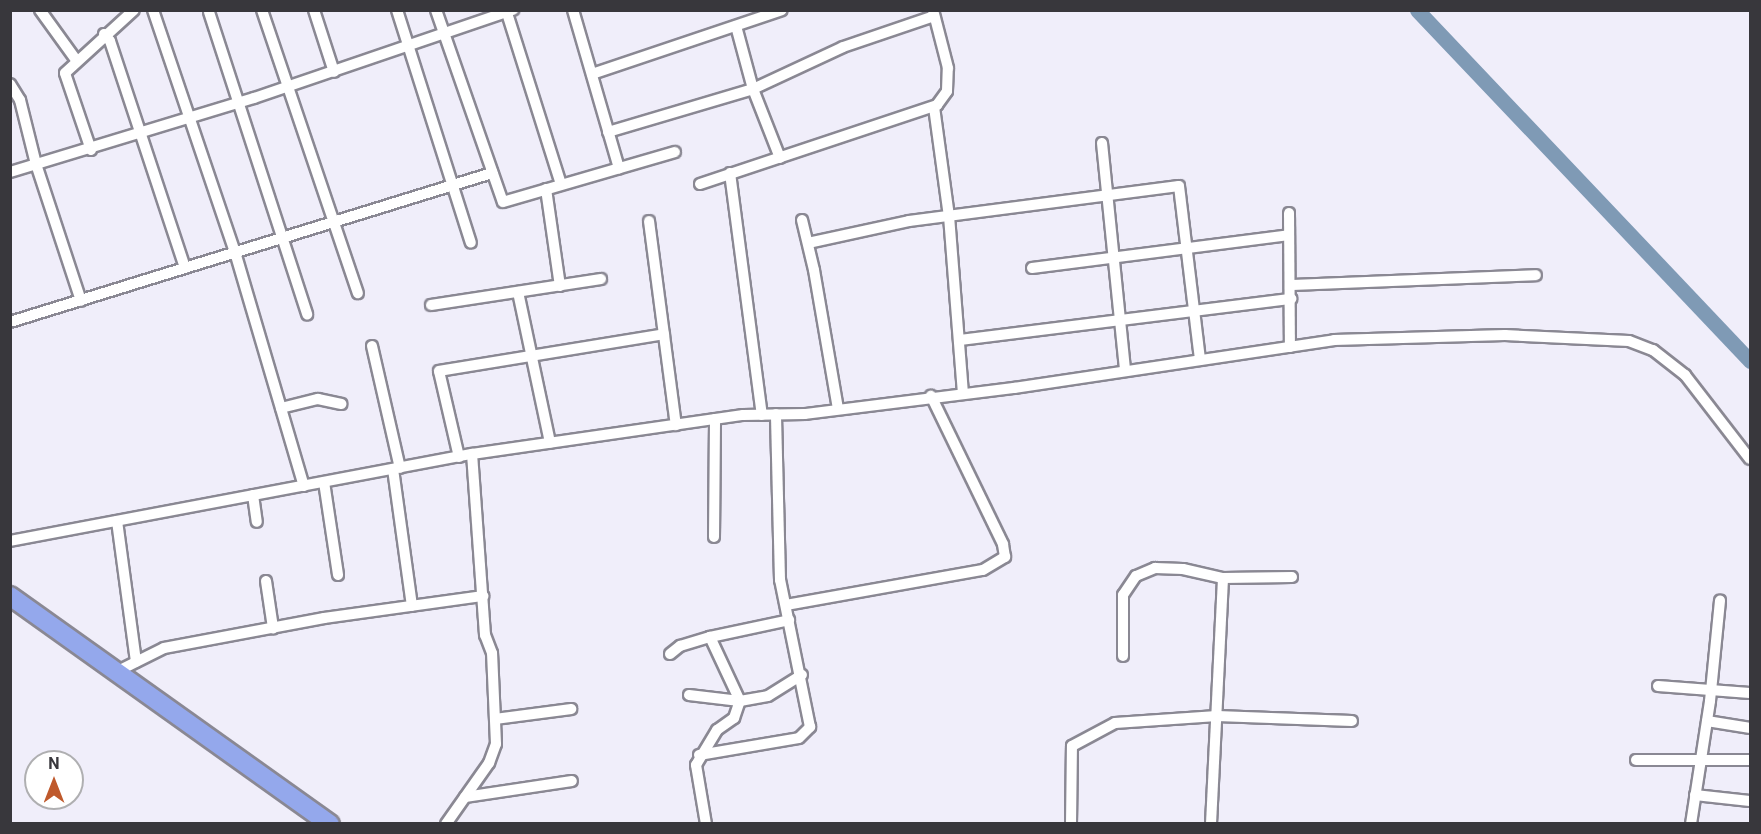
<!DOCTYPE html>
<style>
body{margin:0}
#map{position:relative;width:1761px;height:834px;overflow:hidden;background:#f0eefa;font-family:Roboto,sans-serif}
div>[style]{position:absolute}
.canal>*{height:15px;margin:-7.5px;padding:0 7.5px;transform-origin:7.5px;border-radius:7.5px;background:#7f9ab5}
.roads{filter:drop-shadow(2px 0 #8a8893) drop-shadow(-2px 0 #8a8893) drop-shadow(0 2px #8a8893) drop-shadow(0 -2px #8a8893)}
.minor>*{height:10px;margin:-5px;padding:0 5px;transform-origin:5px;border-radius:5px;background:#fff}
.trunk>*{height:18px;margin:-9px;padding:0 9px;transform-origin:9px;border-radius:9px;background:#94a8ec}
span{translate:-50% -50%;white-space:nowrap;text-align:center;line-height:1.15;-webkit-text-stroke:6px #fff;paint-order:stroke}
.frame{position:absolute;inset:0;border:12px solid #38373c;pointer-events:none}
.north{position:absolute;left:24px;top:750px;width:60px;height:60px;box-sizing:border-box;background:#fff;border:2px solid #afafb1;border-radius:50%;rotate:0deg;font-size:16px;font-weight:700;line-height:24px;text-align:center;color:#38373c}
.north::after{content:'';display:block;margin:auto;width:21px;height:27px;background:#bf592c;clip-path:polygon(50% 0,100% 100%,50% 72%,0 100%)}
</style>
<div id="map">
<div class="canal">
<i style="left:1417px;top:10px;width:484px;rotate:46.5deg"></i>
</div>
<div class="roads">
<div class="minor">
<i style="left:40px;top:10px;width:62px;rotate:54.2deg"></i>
<i style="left:153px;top:10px;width:256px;rotate:71.3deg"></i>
<i style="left:235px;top:252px;width:244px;rotate:73.6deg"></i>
<i style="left:262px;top:10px;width:299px;rotate:71.3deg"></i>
<i style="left:314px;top:10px;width:65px;rotate:72.1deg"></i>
<i style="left:397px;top:10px;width:244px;rotate:72.4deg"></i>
<i style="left:436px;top:10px;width:203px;rotate:70.8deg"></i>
<i style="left:503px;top:202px;width:179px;rotate:-16.2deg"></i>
<i style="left:573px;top:10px;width:165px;rotate:73.8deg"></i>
<i style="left:209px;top:12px;width:318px;rotate:72deg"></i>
<i style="left:507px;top:13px;width:179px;rotate:72.5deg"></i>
<i style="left:736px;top:26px;width:65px;rotate:74.9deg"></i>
<i style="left:753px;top:89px;width:74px;rotate:68.6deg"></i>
<i style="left:104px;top:34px;width:9px;rotate:49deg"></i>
<i style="left:110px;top:41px;width:239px;rotate:71.7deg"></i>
<i style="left:592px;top:74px;width:200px;rotate:-18.6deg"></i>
<i style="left:10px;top:84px;width:19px;rotate:58deg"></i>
<i style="left:20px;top:100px;width:66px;rotate:76deg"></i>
<i style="left:36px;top:164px;width:144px;rotate:71.8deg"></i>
<i style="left:934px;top:107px;width:110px;rotate:82.2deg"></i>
<i style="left:949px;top:216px;width:178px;rotate:85.5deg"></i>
<i style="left:608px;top:132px;width:151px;rotate:-16.5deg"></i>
<i style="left:753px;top:89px;width:99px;rotate:-25deg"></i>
<i style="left:843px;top:47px;width:96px;rotate:-18.8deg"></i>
<i style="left:1102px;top:143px;width:229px;rotate:84.2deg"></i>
<i style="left:91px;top:150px;width:81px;rotate:-108.7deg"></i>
<i style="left:65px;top:73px;width:93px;rotate:-42.4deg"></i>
<i style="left:10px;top:172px;width:255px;rotate:-16.9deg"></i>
<i style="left:254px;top:98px;width:274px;rotate:-18.8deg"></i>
<i style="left:730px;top:173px;width:244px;rotate:82.5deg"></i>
<i style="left:700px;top:184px;width:250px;rotate:-18.4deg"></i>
<i style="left:937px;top:105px;width:17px;rotate:-54deg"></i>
<i style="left:947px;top:91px;width:23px;rotate:-88deg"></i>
<i style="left:948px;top:68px;width:60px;rotate:-104.5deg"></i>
<i style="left:546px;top:189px;width:98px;rotate:81.8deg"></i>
<i style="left:1289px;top:213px;width:134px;rotate:89.6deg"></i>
<i style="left:802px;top:220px;width:51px;rotate:76.5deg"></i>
<i style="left:814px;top:270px;width:141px;rotate:80.2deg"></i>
<i style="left:649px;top:221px;width:206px;rotate:82.5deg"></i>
<i style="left:808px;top:243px;width:103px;rotate:-12.3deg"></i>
<i style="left:909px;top:221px;width:272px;rotate:-7.4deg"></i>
<i style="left:1179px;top:186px;width:175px;rotate:83.1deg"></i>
<i style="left:1032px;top:268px;width:259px;rotate:-7.3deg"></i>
<i style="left:1291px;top:285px;width:245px;rotate:-2.3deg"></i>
<i style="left:518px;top:292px;width:154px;rotate:78deg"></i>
<i style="left:431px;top:305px;width:172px;rotate:-8.7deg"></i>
<i style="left:10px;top:322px;width:505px;rotate:-17.18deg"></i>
<i style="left:960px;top:340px;width:334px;rotate:-7.1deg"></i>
<i style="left:372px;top:346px;width:125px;rotate:77.1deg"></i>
<i style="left:281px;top:408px;width:38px;rotate:-14deg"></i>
<i style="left:318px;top:399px;width:24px;rotate:12deg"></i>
<i style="left:459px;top:457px;width:88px;rotate:-103.1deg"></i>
<i style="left:439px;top:371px;width:228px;rotate:-9.3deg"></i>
<i style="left:393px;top:469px;width:138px;rotate:82.1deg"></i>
<i style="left:324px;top:482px;width:94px;rotate:81.4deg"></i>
<i style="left:253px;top:495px;width:27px;rotate:82deg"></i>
<i style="left:117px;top:521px;width:142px;rotate:82.3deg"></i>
<i style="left:714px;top:537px;width:118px;rotate:-89.5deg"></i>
<i style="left:10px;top:541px;width:470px;rotate:-10.7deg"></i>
<i style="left:472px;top:454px;width:274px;rotate:-8.2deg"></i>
<i style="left:743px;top:415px;width:62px;rotate:-0.9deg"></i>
<i style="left:805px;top:414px;width:211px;rotate:-7.1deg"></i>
<i style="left:1014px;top:388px;width:324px;rotate:-8.5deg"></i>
<i style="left:1334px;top:340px;width:171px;rotate:-1.7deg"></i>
<i style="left:1505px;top:335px;width:124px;rotate:2.8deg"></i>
<i style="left:1629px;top:341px;width:26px;rotate:21deg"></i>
<i style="left:1653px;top:350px;width:41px;rotate:38deg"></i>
<i style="left:1685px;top:375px;width:106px;rotate:52.3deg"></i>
<i style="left:266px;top:581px;width:48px;rotate:81.5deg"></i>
<i style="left:786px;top:605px;width:200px;rotate:-10.1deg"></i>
<i style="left:983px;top:570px;width:26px;rotate:-31deg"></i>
<i style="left:1005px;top:557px;width:13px;rotate:-99deg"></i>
<i style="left:1003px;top:544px;width:165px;rotate:-115.9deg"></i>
<i style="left:670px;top:654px;width:13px;rotate:-39deg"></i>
<i style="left:680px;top:646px;width:31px;rotate:-17deg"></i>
<i style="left:710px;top:637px;width:81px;rotate:-12.1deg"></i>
<i style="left:1123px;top:656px;width:61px;rotate:-90deg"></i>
<i style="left:1123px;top:595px;width:23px;rotate:-56deg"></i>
<i style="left:1136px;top:576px;width:21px;rotate:-23deg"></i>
<i style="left:1155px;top:568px;width:28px;rotate:2deg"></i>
<i style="left:1183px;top:569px;width:41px;rotate:12.7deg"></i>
<i style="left:1223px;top:578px;width:69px;rotate:-0.8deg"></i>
<i style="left:118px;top:671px;width:51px;rotate:-26.6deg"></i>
<i style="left:164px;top:648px;width:163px;rotate:-10.6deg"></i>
<i style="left:324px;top:618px;width:161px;rotate:-7.9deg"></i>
<i style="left:1658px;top:686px;width:92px;rotate:4.4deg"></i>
<i style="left:689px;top:695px;width:51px;rotate:6.7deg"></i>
<i style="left:740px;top:701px;width:28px;rotate:-10deg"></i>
<i style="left:768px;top:696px;width:40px;rotate:-32deg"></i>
<i style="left:495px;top:719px;width:77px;rotate:-7.5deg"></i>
<i style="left:1707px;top:721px;width:44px;rotate:9.2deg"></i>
<i style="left:699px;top:755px;width:101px;rotate:-9.6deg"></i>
<i style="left:799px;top:738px;width:16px;rotate:-45deg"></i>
<i style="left:810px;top:727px;width:150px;rotate:-101.5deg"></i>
<i style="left:780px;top:580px;width:166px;rotate:-91.4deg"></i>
<i style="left:1636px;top:760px;width:114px"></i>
<i style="left:1695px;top:795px;width:55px;rotate:6.2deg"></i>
<i style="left:465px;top:797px;width:108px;rotate:-8.5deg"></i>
<i style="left:446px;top:824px;width:75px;rotate:-54.8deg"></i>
<i style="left:489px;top:763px;width:20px;rotate:-70deg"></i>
<i style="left:496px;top:744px;width:91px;rotate:-92.5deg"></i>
<i style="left:492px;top:653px;width:19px;rotate:-111deg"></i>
<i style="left:485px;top:635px;width:181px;rotate:-94.1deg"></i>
<i style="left:706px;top:824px;width:60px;rotate:-99.6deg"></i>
<i style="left:696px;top:765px;width:41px;rotate:-59deg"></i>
<i style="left:717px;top:730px;width:21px;rotate:-35deg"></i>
<i style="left:734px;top:718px;width:18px;rotate:-71deg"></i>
<i style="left:740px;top:701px;width:71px;rotate:-115.1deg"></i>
<i style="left:1071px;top:824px;width:78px;rotate:-89.3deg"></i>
<i style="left:1072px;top:746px;width:49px;rotate:-28.1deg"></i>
<i style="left:1115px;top:723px;width:102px;rotate:-3.9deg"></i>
<i style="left:1217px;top:716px;width:135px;rotate:2.1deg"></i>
<i style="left:1211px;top:824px;width:246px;rotate:-87.2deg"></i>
<i style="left:1691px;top:824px;width:124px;rotate:-81.2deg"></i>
<i style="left:1710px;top:701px;width:101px;rotate:-84.3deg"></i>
</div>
<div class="trunk">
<i style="left:10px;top:596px;width:393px;rotate:35.5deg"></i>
</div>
</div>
<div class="frame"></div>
<div class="north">N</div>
</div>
